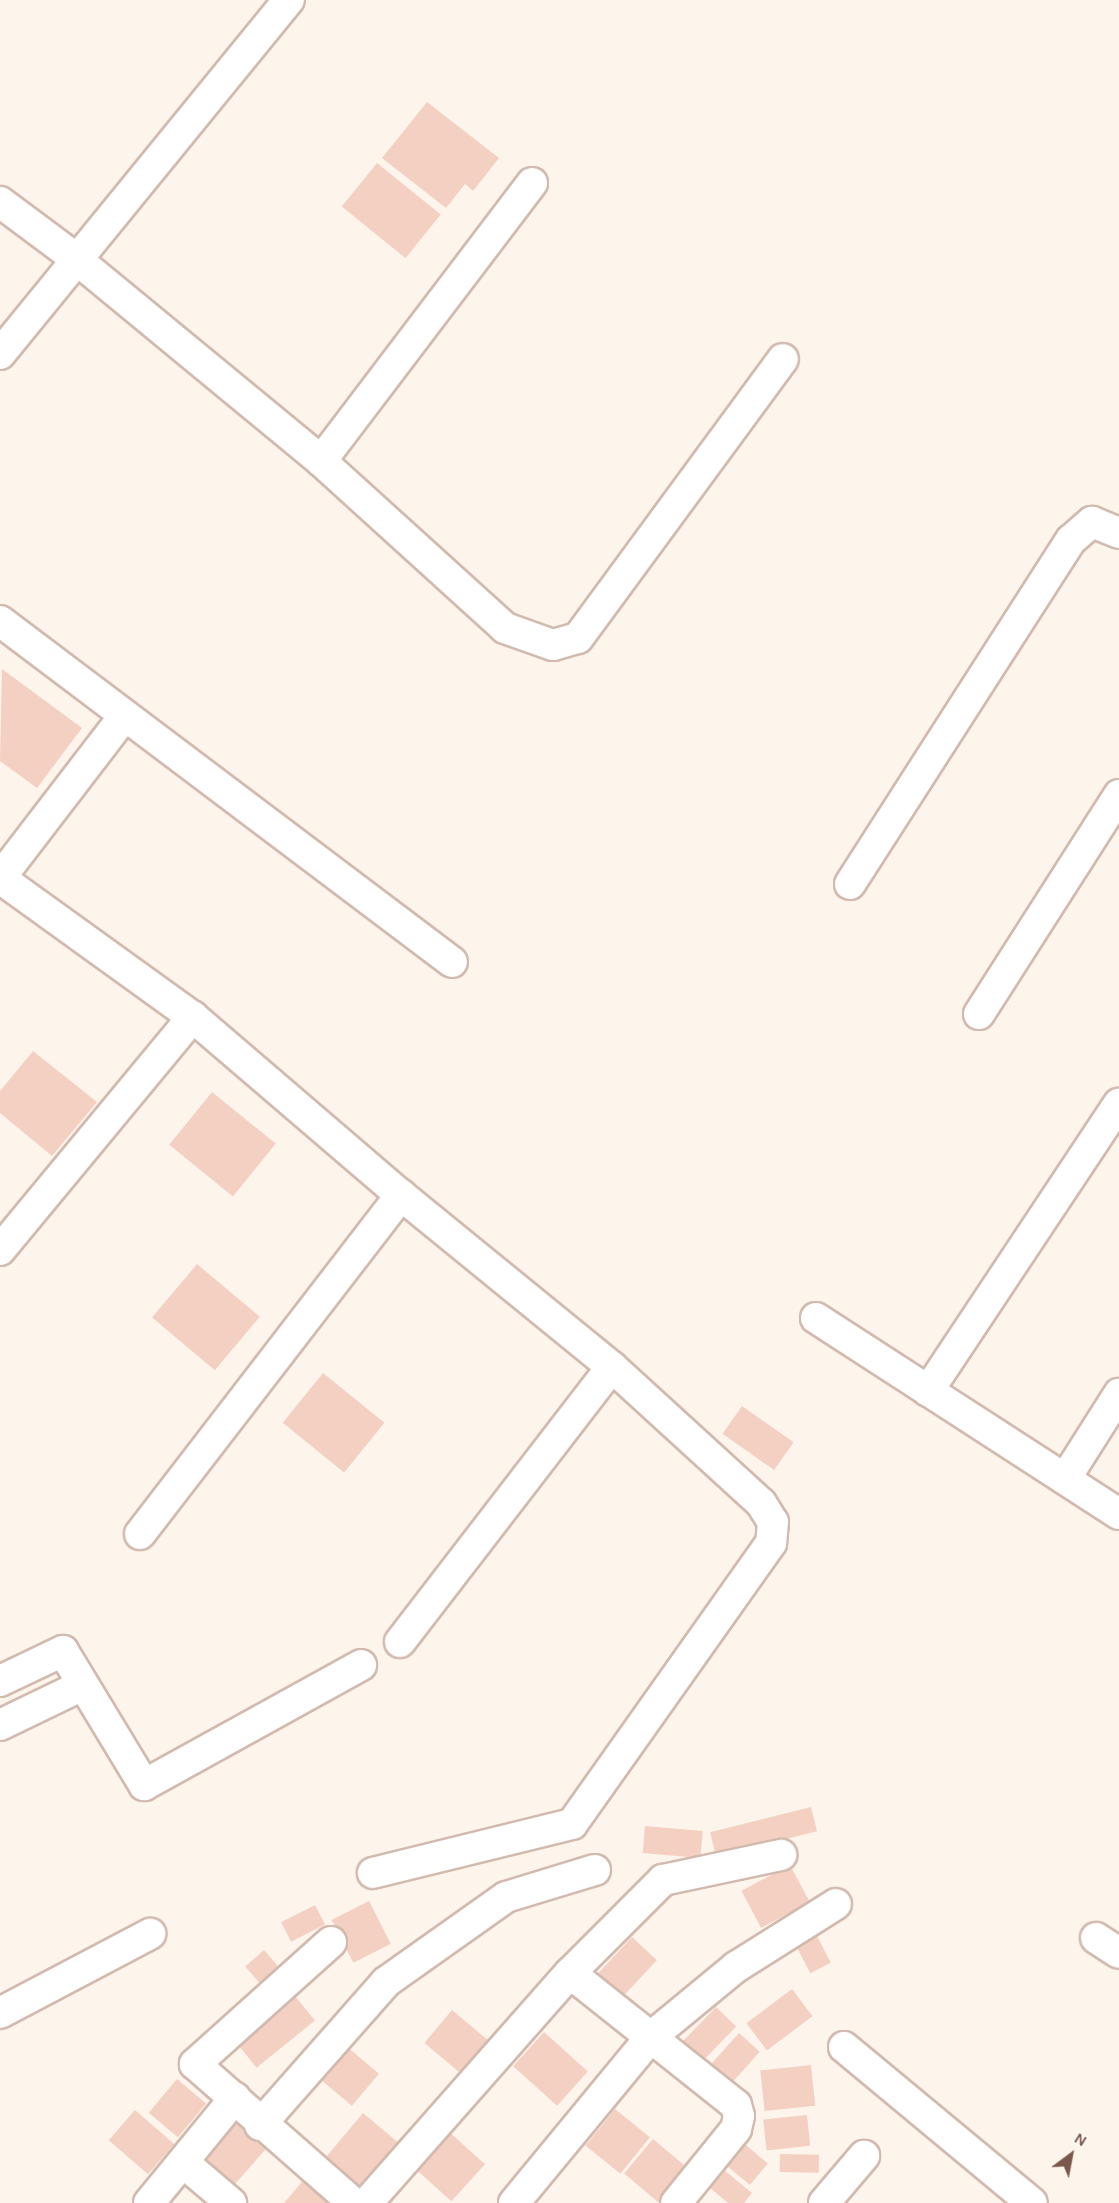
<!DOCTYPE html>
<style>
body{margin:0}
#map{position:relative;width:1119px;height:2203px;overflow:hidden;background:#fdf4eb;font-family:Karla,sans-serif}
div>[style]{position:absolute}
.building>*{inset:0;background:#f4d0c2;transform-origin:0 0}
.roads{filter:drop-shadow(2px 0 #d2baaf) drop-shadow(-2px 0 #d2baaf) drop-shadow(0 2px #d2baaf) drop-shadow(0 -2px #d2baaf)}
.street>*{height:30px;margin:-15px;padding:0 15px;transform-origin:15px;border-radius:15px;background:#fff}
span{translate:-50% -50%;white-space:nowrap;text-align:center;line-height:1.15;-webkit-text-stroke:4.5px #fff9f3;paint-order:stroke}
.north{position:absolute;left:1041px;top:2125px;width:60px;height:60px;-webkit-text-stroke:4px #fff9f3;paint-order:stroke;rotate:32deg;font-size:16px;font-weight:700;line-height:24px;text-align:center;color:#7b574c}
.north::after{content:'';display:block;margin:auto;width:21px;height:27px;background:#7b574c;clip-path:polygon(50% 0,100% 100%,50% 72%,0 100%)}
</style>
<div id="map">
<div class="building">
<i style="clip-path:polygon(427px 102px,499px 158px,473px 191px,465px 184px,446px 208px,382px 158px)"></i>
<i style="left:377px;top:163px;width:82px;height:56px;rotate:39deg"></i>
<i style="clip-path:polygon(2px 669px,82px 728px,37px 788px,0 761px)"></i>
<i style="clip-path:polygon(33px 1051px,97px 1102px,52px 1156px,0 1113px,0 1091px)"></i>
<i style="left:212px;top:1092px;width:82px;height:68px;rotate:39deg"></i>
<i style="left:197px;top:1264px;width:82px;height:70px;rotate:40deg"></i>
<i style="left:323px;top:1373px;width:79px;height:64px;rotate:39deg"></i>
<i style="left:742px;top:1406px;width:63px;height:34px;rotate:35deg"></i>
<i style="left:811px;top:1807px;width:25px;height:104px;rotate:76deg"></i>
<i style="left:645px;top:1826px;width:58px;height:27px;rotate:5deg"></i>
<i style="left:790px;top:1865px;width:42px;height:55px;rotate:62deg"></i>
<i style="left:369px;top:1901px;width:48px;height:42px;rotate:63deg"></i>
<i style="left:315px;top:1905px;width:22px;height:38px;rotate:63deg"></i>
<i style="left:813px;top:1928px;width:39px;height:23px;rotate:63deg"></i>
<i style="left:632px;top:1937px;width:34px;height:58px;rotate:43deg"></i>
<i style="left:264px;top:1950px;width:29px;height:25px;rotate:49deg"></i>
<i style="left:792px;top:1989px;width:34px;height:57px;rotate:53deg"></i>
<i style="left:291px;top:1991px;width:38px;height:75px;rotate:51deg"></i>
<i style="left:716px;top:2007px;width:28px;height:54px;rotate:44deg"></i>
<i style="left:452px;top:2010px;width:48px;height:43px;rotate:40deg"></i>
<i style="left:544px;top:2032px;width:59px;height:46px;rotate:42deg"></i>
<i style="left:739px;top:2033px;width:28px;height:42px;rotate:42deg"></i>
<i style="left:346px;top:2046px;width:43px;height:42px;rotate:40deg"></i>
<i style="left:811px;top:2065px;width:41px;height:51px;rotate:84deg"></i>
<i style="left:177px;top:2079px;width:38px;height:44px;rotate:40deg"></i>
<i style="left:615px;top:2109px;width:45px;height:47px;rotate:39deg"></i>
<i style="left:135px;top:2110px;width:52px;height:40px;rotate:41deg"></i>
<i style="left:232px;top:2113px;width:49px;height:57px;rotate:41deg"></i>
<i style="left:363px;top:2113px;width:48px;height:63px;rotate:40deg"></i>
<i style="left:807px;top:2115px;width:31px;height:44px;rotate:84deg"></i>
<i style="left:447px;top:2130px;width:51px;height:50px;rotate:42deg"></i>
<i style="left:653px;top:2139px;width:45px;height:45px;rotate:40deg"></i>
<i style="left:741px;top:2141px;width:35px;height:28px;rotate:40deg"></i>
<i style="left:780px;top:2154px;width:39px;height:18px;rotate:1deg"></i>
<i style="clip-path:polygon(718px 2165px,752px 2193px,744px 2203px,728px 2203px,704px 2183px)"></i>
<i style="clip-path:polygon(306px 2177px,335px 2203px,284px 2203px)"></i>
</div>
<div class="roads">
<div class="street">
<i style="left:0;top:202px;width:94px;rotate:36.7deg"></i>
<i style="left:75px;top:258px;width:319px;rotate:39.5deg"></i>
<i style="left:321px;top:461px;width:248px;rotate:42.2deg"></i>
<i style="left:505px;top:628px;width:51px;rotate:19.5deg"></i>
<i style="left:553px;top:645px;width:26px;rotate:-16deg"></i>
<i style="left:578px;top:638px;width:346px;rotate:-53.7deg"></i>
<i style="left:0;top:354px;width:457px;rotate:-50.8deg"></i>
<i style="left:321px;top:461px;width:349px;rotate:-52.8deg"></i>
<i style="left:0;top:621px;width:566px;rotate:37.03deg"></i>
<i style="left:0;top:878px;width:238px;rotate:35.8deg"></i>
<i style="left:193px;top:1017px;width:274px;rotate:40.6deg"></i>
<i style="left:401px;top:1195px;width:272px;rotate:39.2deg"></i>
<i style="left:612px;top:1367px;width:202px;rotate:42.4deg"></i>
<i style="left:761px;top:1503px;width:22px;rotate:58deg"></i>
<i style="left:773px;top:1522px;width:21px;rotate:95deg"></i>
<i style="left:771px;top:1543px;width:344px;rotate:125.3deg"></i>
<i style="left:572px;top:1824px;width:205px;rotate:166.2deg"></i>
<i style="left:0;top:878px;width:205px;rotate:-52.5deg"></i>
<i style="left:850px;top:884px;width:409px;rotate:-57.3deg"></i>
<i style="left:1071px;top:540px;width:28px;rotate:-41deg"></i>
<i style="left:1092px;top:522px;width:29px;rotate:22deg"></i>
<i style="left:979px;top:1014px;width:260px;rotate:-57.4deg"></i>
<i style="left:0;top:1250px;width:303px;rotate:-50.4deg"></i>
<i style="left:816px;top:1318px;width:361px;rotate:32.9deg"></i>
<i style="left:928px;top:1391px;width:345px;rotate:-56.4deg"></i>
<i style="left:1065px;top:1479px;width:101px;rotate:-57.6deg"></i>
<i style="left:140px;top:1534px;width:428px;rotate:-52.4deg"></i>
<i style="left:400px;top:1642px;width:347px;rotate:-52.4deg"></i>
<i style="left:0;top:1681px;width:70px;rotate:-25.5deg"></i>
<i style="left:63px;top:1651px;width:157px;rotate:58.8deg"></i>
<i style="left:144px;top:1785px;width:248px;rotate:-28.9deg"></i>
<i style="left:0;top:1725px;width:92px;rotate:-25.7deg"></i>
<i style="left:1096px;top:1938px;width:27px;rotate:33deg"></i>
<i style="left:331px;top:1942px;width:183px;rotate:138.1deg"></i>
<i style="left:195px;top:2064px;width:210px;rotate:41.3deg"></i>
<i style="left:570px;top:1973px;width:212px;rotate:38.5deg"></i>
<i style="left:736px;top:2105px;width:11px;rotate:75deg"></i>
<i style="left:739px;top:2116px;width:13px;rotate:103deg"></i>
<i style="left:736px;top:2129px;width:95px;rotate:129deg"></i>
<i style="left:0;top:2013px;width:170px;rotate:-27.8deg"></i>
<i style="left:844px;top:2047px;width:244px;rotate:39.7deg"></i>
<i style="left:260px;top:2125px;width:191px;rotate:-48.6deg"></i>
<i style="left:386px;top:1982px;width:147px;rotate:-35.3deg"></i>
<i style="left:506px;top:1897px;width:93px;rotate:-16.9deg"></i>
<i style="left:184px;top:2163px;width:62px;rotate:40.4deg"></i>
<i style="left:149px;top:2203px;width:136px;rotate:-50.7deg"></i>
<i style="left:367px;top:2203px;width:307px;rotate:-48.6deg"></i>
<i style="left:570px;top:1973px;width:132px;rotate:-45deg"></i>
<i style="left:663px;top:1880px;width:121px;rotate:-12deg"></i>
<i style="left:514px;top:2203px;width:215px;rotate:-50.5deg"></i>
<i style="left:651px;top:2037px;width:110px;rotate:-39.5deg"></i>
<i style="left:736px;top:1967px;width:118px;rotate:-32.2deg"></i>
<i style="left:824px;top:2203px;width:62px;rotate:-49.6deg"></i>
</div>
</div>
<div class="north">N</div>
</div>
